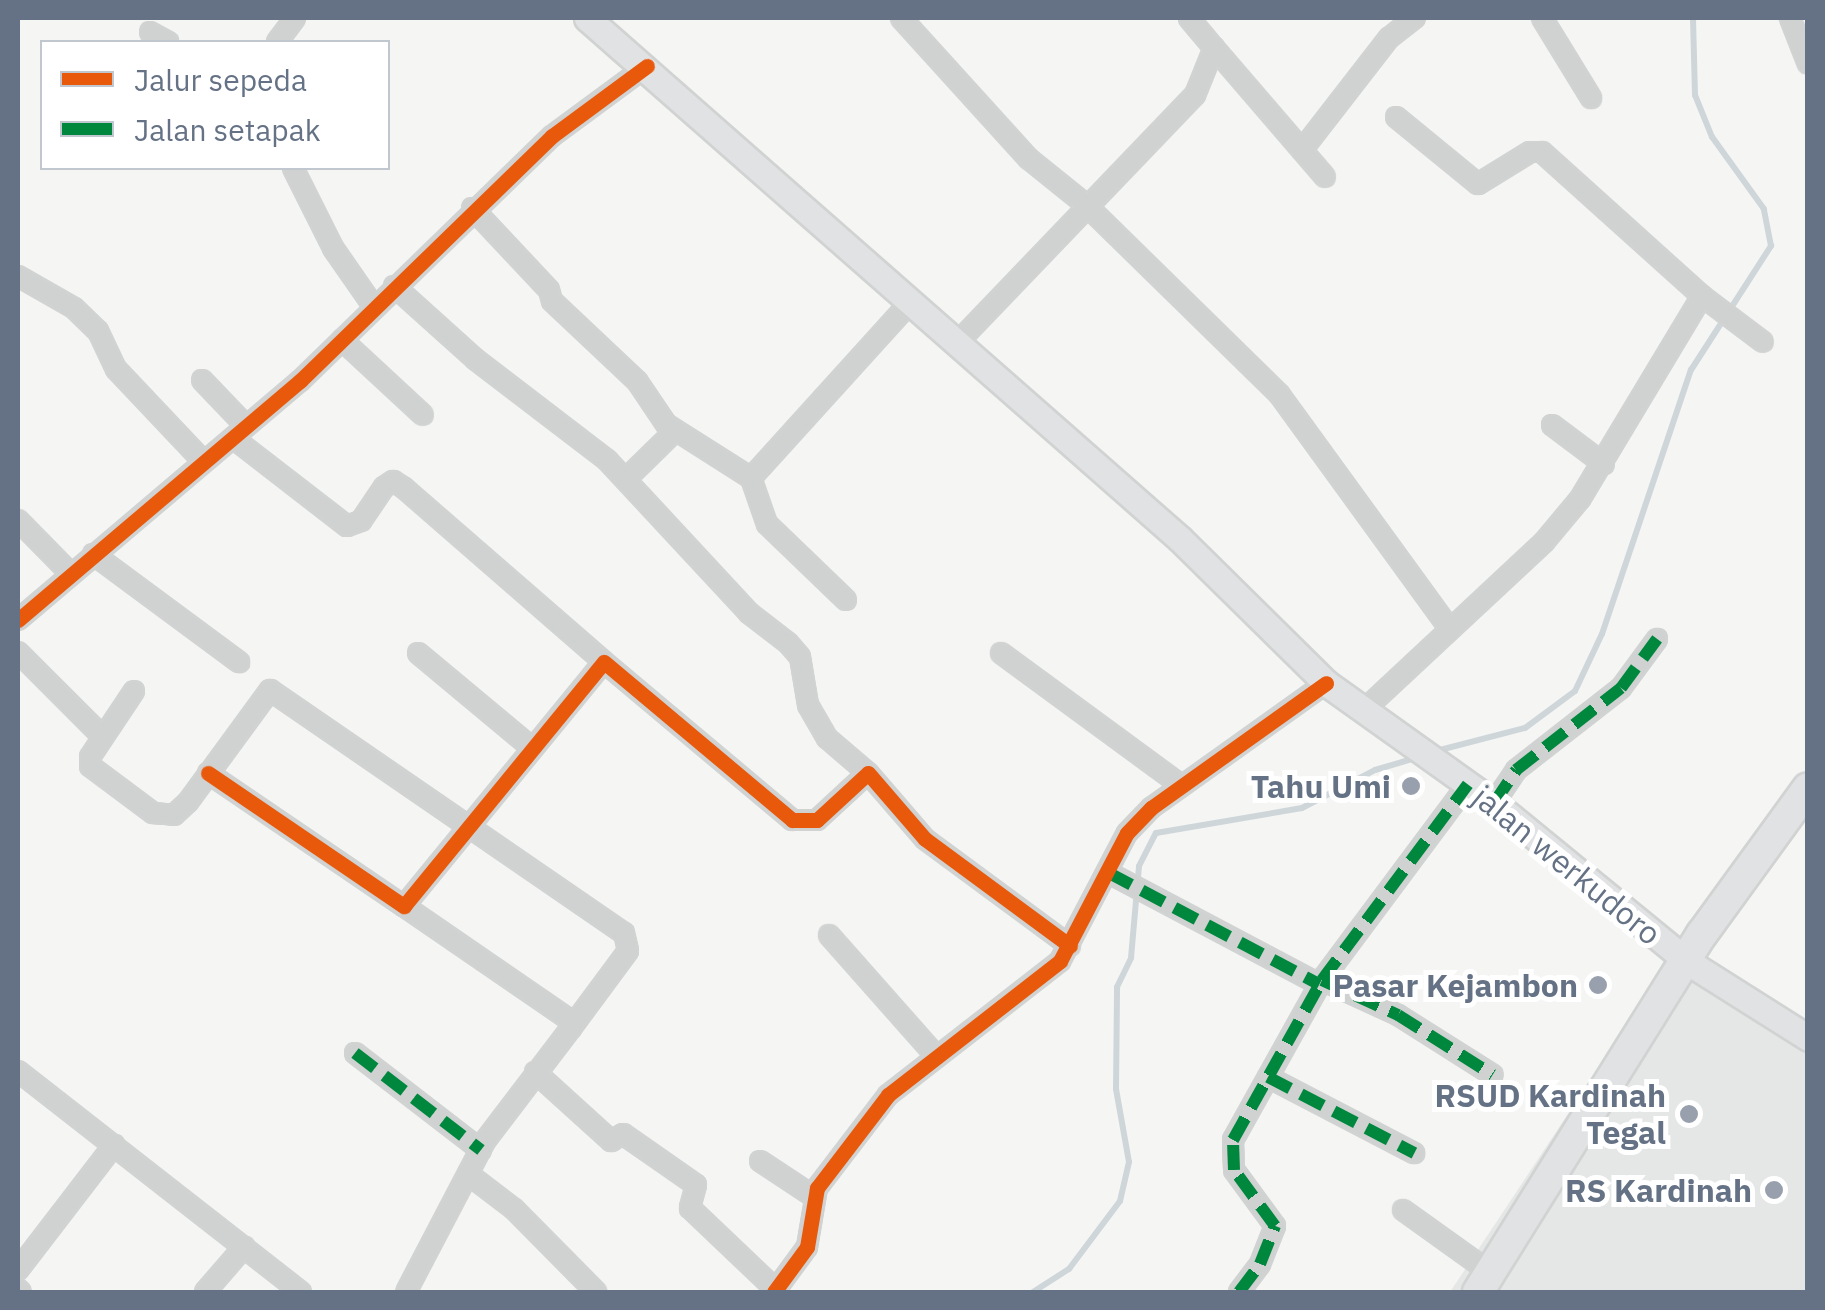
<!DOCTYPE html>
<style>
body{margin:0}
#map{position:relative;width:1825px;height:1310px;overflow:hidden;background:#f5f6f4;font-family:"IBM Plex Sans",sans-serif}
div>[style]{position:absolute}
.built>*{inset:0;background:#e5e7e7}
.stream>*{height:6px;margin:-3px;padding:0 3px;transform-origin:3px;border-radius:3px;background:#cfd6da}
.roads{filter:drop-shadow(2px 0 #d1d3d3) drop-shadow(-2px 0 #d1d3d3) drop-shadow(0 2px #d1d3d3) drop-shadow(0 -2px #d1d3d3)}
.minor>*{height:18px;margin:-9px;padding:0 9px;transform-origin:9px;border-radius:9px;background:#d0d1d1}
.secondary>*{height:25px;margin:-12.5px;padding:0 12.5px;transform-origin:12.5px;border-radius:12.5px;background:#e1e2e3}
.trunk>*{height:30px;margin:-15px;padding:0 15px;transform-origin:15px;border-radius:15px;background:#e1e2e3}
.quiet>*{height:12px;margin-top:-6px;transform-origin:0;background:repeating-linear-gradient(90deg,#00873e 0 25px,transparent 0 37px)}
.cycleway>*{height:15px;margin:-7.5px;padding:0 7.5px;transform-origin:7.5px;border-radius:7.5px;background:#e8590c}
.dots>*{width:28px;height:28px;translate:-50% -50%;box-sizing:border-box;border:5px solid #fff;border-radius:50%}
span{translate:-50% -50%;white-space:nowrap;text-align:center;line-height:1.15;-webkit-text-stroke:10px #fff;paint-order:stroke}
.poi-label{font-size:32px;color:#657285;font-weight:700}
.right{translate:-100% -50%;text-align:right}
.street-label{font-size:32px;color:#657285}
.frame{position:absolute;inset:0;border:20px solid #657285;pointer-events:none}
.legend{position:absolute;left:40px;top:40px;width:350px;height:130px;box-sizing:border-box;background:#fff;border:2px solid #c1c7ce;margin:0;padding:12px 18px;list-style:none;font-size:30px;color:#657285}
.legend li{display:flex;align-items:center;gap:20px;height:50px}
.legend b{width:50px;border:2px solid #c1c7ce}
</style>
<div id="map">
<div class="built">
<i style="clip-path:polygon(1690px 965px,1807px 1036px,1807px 1292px,1450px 1292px,1638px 1008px)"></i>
</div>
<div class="stream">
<i style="left:1436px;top:751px;width:92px;rotate:-14.5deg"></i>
<i style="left:1525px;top:728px;width:62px;rotate:-36.5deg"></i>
<i style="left:1575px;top:691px;width:63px;rotate:-64.7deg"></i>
<i style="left:1602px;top:634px;width:279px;rotate:-71.4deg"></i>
<i style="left:1691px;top:370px;width:148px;rotate:-57.2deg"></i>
<i style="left:1771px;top:246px;width:38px;rotate:-101deg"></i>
<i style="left:1764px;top:209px;width:89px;rotate:-125.8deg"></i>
<i style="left:1712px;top:137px;width:45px;rotate:-112deg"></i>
<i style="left:1695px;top:95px;width:77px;rotate:-91.5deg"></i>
<i style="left:1033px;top:1292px;width:43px;rotate:-32.6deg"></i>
<i style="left:1069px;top:1269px;width:85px;rotate:-53.1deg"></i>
<i style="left:1120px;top:1201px;width:40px;rotate:-77deg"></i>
<i style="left:1129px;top:1162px;width:74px;rotate:-100.1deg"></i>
<i style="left:1116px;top:1089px;width:102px;rotate:-89.4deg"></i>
<i style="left:1117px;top:987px;width:32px;rotate:-64deg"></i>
<i style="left:1131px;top:958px;width:92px;rotate:-85deg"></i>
<i style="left:1139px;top:866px;width:37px;rotate:-63deg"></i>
<i style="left:1156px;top:833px;width:148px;rotate:-9.7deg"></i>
<i style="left:1302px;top:808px;width:82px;rotate:-27.5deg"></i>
<i style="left:1375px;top:770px;width:46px;rotate:-16.5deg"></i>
</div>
<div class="roads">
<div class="minor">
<i style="left:901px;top:18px;width:190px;rotate:47.8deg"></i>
<i style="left:1029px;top:159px;width:72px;rotate:38.8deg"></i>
<i style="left:1085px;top:204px;width:272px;rotate:44.4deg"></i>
<i style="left:1279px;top:394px;width:289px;rotate:54deg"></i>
<i style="left:1542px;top:18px;width:94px;rotate:58.5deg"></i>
<i style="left:1790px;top:18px;width:49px;rotate:68.6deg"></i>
<i style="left:150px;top:32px;width:21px;rotate:29deg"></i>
<i style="left:277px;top:42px;width:30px;rotate:-53deg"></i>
<i style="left:1214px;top:48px;width:170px;rotate:49.3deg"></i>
<i style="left:1396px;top:117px;width:106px;rotate:39.3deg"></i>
<i style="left:1478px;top:184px;width:61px;rotate:-31.6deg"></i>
<i style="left:1530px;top:152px;width:12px"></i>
<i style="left:1542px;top:152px;width:215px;rotate:42deg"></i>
<i style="left:1702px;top:296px;width:76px;rotate:37deg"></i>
<i style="left:1302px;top:150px;width:142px;rotate:-52.2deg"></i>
<i style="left:1389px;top:38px;width:33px;rotate:-38deg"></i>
<i style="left:293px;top:168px;width:89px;rotate:63.4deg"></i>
<i style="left:333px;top:248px;width:72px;rotate:55.2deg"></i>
<i style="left:472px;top:208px;width:112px;rotate:46.8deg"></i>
<i style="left:549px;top:290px;width:11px;rotate:75deg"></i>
<i style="left:552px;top:301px;width:117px;rotate:43.3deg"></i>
<i style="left:637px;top:381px;width:52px;rotate:56deg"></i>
<i style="left:666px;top:424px;width:101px;rotate:32.4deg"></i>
<i style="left:18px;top:276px;width:64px;rotate:29.7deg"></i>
<i style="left:74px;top:308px;width:33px;rotate:44deg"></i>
<i style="left:98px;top:331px;width:42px;rotate:64.7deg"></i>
<i style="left:116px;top:369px;width:128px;rotate:46.6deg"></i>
<i style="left:394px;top:286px;width:109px;rotate:42deg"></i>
<i style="left:475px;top:359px;width:166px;rotate:37.4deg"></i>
<i style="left:607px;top:460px;width:209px;rotate:47.1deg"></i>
<i style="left:749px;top:613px;width:49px;rotate:37.6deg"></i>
<i style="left:788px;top:643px;width:18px;rotate:49deg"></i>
<i style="left:800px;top:657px;width:49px;rotate:80.5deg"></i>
<i style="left:808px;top:705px;width:38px;rotate:60deg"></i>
<i style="left:827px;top:738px;width:54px;rotate:40.5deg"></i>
<i style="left:342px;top:340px;width:110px;rotate:42.8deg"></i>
<i style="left:956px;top:344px;width:345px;rotate:-46.2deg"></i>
<i style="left:1195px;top:95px;width:51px;rotate:-68deg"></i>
<i style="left:1214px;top:48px;width:39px;rotate:-130deg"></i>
<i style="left:202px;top:380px;width:62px;rotate:46.3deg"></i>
<i style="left:1552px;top:425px;width:65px;rotate:36.9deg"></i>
<i style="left:233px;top:438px;width:144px;rotate:37.7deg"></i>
<i style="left:347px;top:526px;width:15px;rotate:-20deg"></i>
<i style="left:361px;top:521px;width:41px;rotate:-55.9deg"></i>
<i style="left:384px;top:487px;width:11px;rotate:-34deg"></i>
<i style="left:393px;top:481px;width:13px;rotate:32deg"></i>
<i style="left:404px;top:488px;width:265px;rotate:41deg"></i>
<i style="left:626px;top:479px;width:69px;rotate:-44.4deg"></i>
<i style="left:18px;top:520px;width:74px;rotate:45.5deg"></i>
<i style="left:93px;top:554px;width:182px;rotate:36.5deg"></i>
<i style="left:846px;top:600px;width:110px;rotate:-136.1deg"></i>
<i style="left:767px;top:524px;width:49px;rotate:-109.2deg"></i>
<i style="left:751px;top:478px;width:234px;rotate:-47.8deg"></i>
<i style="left:18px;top:620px;width:370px;rotate:-40.3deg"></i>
<i style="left:300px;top:381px;width:351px;rotate:-44.2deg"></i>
<i style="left:552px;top:136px;width:118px;rotate:-36.4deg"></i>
<i style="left:18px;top:652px;width:120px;rotate:45deg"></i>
<i style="left:418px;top:653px;width:148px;rotate:39.8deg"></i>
<i style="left:1001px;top:653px;width:220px;rotate:36.3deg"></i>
<i style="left:134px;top:691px;width:79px;rotate:123.7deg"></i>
<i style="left:90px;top:757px;width:9px;rotate:90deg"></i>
<i style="left:90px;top:766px;width:79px;rotate:36.7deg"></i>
<i style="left:153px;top:813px;width:21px;rotate:5deg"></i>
<i style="left:174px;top:815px;width:19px;rotate:-43deg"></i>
<i style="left:188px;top:802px;width:139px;rotate:-53.8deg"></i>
<i style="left:270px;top:690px;width:429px;rotate:34.5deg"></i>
<i style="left:624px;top:933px;width:18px;rotate:77deg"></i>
<i style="left:628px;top:951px;width:96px;rotate:126.5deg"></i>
<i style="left:1365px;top:709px;width:245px;rotate:-43deg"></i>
<i style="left:1544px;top:542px;width:56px;rotate:-50.1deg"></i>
<i style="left:1580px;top:499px;width:237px;rotate:-59deg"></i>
<i style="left:208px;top:773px;width:237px;rotate:34.2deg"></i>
<i style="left:404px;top:906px;width:315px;rotate:-50.7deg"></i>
<i style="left:604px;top:662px;width:246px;rotate:40deg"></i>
<i style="left:792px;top:820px;width:25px"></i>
<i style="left:817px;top:820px;width:69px;rotate:-42.7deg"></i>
<i style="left:868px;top:773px;width:87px;rotate:49.2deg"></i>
<i style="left:925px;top:839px;width:180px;rotate:36.4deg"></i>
<i style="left:1494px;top:803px;width:40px;rotate:-56deg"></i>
<i style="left:1516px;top:770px;width:133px;rotate:-38deg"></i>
<i style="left:1621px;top:688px;width:61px;rotate:-53.7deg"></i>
<i style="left:1109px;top:873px;width:238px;rotate:27.9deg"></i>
<i style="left:404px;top:906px;width:198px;rotate:34.5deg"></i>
<i style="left:567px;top:1018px;width:11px;rotate:68deg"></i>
<i style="left:571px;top:1028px;width:142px;rotate:127.3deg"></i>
<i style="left:485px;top:1141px;width:170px;rotate:117.6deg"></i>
<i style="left:829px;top:935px;width:160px;rotate:48.5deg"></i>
<i style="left:1322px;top:980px;width:84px;rotate:24.7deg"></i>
<i style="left:1398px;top:1015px;width:112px;rotate:32.3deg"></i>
<i style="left:355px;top:1053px;width:159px;rotate:37.6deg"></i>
<i style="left:18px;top:1071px;width:359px;rotate:38deg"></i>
<i style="left:535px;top:1072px;width:103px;rotate:42.2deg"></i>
<i style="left:611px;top:1141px;width:14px;rotate:-30deg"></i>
<i style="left:623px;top:1134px;width:89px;rotate:34.9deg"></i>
<i style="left:696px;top:1185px;width:24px;rotate:105deg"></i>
<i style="left:690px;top:1208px;width:119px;rotate:43.6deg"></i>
<i style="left:1268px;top:1077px;width:165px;rotate:27.5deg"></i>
<i style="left:760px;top:1161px;width:64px;rotate:33.4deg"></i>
<i style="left:468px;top:1174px;width:58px;rotate:37.3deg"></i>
<i style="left:514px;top:1209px;width:117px;rotate:45.3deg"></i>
<i style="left:1403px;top:1210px;width:108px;rotate:35.6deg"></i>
<i style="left:18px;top:1270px;width:158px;rotate:-52.5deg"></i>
<i style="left:18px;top:1289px;width:4px;rotate:45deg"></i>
<i style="left:205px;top:1292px;width:60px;rotate:-49.1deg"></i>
<i style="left:774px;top:1292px;width:56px;rotate:-53.7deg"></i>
<i style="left:807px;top:1247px;width:60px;rotate:-80.4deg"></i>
<i style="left:817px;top:1188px;width:117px;rotate:-52.6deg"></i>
<i style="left:888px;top:1095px;width:218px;rotate:-37.9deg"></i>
<i style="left:1060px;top:961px;width:144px;rotate:-62.4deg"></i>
<i style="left:1127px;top:833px;width:35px;rotate:-46deg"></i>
<i style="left:1151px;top:808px;width:215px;rotate:-35.5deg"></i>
<i style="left:1239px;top:1292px;width:35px;rotate:-53deg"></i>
<i style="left:1260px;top:1264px;width:41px;rotate:-68.5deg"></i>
<i style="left:1275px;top:1226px;width:69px;rotate:-126.2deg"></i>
<i style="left:1234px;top:1170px;width:30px;rotate:-92deg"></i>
<i style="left:1233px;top:1140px;width:183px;rotate:-60.9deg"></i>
<i style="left:1322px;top:980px;width:244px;rotate:-53.3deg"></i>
</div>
<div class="secondary">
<i style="left:587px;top:18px;width:789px;rotate:41.3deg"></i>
<i style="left:1180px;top:539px;width:205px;rotate:44.6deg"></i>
<i style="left:1326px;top:683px;width:206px;rotate:35.5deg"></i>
<i style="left:1494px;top:803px;width:251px;rotate:39.3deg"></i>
<i style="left:1688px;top:962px;width:142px;rotate:32.3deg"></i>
</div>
<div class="trunk">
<i style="left:1478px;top:1292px;width:422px;rotate:-58deg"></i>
<i style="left:1702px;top:934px;width:180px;rotate:-54deg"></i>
</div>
</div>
<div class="quiet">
<i style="left:1494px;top:803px;width:40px;rotate:-56deg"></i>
<i style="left:1516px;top:770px;width:133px;rotate:-38deg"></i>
<i style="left:1621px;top:688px;width:61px;rotate:-53.7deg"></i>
<i style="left:1109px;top:873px;width:238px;rotate:27.9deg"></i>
<i style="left:1322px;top:980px;width:84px;rotate:24.7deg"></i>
<i style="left:1398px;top:1015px;width:112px;rotate:32.3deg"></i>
<i style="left:355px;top:1053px;width:159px;rotate:37.6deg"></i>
<i style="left:1268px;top:1077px;width:165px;rotate:27.5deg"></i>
<i style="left:1239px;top:1292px;width:35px;rotate:-53deg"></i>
<i style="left:1260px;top:1264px;width:41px;rotate:-68.5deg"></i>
<i style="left:1275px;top:1226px;width:69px;rotate:-126.2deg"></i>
<i style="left:1234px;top:1170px;width:30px;rotate:-92deg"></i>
<i style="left:1233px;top:1140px;width:183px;rotate:-60.9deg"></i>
<i style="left:1322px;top:980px;width:244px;rotate:-53.3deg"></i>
</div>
<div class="cycleway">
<i style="left:18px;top:620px;width:370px;rotate:-40.3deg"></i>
<i style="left:300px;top:381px;width:351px;rotate:-44.2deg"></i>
<i style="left:552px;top:136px;width:118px;rotate:-36.4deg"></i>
<i style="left:208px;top:773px;width:237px;rotate:34.2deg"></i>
<i style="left:404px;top:906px;width:315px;rotate:-50.7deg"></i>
<i style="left:604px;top:662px;width:246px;rotate:40deg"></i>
<i style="left:792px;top:820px;width:25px"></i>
<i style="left:817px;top:820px;width:69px;rotate:-42.7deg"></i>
<i style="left:868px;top:773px;width:87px;rotate:49.2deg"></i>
<i style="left:925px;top:839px;width:180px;rotate:36.4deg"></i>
<i style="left:774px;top:1292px;width:56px;rotate:-53.7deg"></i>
<i style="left:807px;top:1247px;width:60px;rotate:-80.4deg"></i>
<i style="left:817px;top:1188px;width:117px;rotate:-52.6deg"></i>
<i style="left:888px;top:1095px;width:218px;rotate:-37.9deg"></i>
<i style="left:1060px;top:961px;width:144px;rotate:-62.4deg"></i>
<i style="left:1127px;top:833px;width:35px;rotate:-46deg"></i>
<i style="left:1151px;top:808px;width:215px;rotate:-35.5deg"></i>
</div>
<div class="dots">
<i style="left:1411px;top:786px;background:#97a0ac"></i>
<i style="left:1598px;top:985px;background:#97a0ac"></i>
<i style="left:1689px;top:1114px;background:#97a0ac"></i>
<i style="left:1774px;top:1190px;background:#97a0ac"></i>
</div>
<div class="poi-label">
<span class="right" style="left:1391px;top:786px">Tahu Umi</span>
<span class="right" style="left:1578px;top:985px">Pasar Kejambon</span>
<span class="right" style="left:1666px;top:1114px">RSUD Kardinah<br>Tegal</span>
<span class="right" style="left:1752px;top:1190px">RS Kardinah</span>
</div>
<div class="street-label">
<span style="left:1567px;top:865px;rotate:39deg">jalan werkudoro</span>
</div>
<div class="frame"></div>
<ul class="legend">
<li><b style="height:12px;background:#e8590c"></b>Jalur sepeda</li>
<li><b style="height:12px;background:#00873e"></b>Jalan setapak</li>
</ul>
</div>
